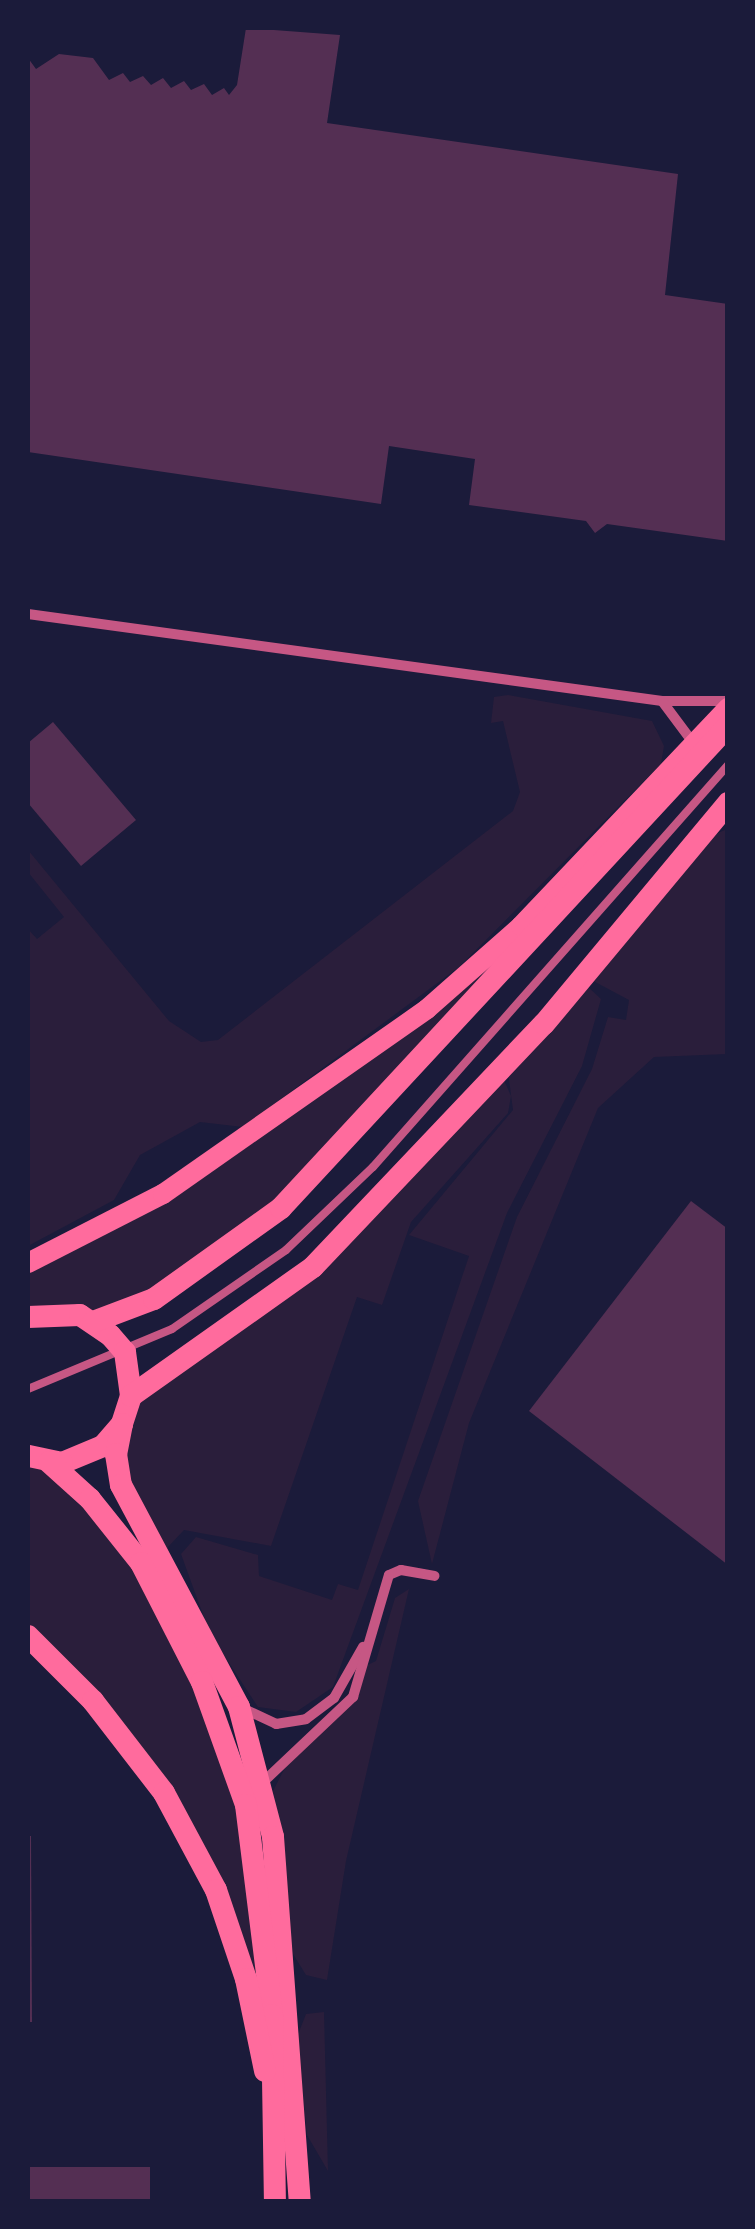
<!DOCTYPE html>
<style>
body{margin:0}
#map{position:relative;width:755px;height:2229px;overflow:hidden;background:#1b1b3a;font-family:"Work Sans",sans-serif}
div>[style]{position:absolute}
.green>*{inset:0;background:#2a1e3b}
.building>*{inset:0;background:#542f53;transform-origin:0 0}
.service>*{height:8px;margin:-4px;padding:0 4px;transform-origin:4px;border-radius:4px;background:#c65784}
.minor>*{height:10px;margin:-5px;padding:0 5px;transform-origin:5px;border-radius:5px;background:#c65784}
.secondary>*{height:20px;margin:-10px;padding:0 10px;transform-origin:10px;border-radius:10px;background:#ff6b9d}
.primary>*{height:22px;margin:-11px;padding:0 11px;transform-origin:11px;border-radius:11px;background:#ff6b9d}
span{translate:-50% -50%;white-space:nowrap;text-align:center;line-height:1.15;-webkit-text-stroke:10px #1b1b3a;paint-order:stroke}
.frame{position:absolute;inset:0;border:30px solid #1b1b3a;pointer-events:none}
</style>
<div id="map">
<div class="green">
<i style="clip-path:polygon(508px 695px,652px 721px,664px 746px,661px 764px,459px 967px,243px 1127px,200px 1122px,140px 1155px,114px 1200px,28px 1246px,28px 929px,37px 939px,64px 917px,28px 872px,28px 850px,169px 1021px,201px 1042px,218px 1040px,513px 811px,520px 792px,503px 721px,491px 723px,494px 697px)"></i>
<i style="clip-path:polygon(727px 829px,727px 1054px,654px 1057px,598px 1108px,469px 1423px,432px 1564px,418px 1501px,517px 1217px,592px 1069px,608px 1017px,626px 1020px,629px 1000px,584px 976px,696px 843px)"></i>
<i style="clip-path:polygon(521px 926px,364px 1125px,154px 1299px,93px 1322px,28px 1317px,28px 1263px,163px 1194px)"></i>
<i style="clip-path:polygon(586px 985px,601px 999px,582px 1066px,507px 1213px,333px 1687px,296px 1712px,258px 1707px,210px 1634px,181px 1554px,196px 1537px,258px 1555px,259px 1576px,332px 1600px,338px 1584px,358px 1590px,469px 1256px,409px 1235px,513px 1110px,508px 1072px)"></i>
<i style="clip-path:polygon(504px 1080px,511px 1096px,508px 1113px,411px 1222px,382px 1305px,357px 1297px,271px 1546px,184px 1530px,168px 1547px,171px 1568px,121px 1485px,127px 1410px,313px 1267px)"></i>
<i style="clip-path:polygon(28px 1456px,141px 1563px,246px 1805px,272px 2015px,246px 1979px,164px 1793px,28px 1636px)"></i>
<i style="clip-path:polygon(409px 1589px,346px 1861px,327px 1980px,306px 1975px,293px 1954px,273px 1791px,287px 1764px,344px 1710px,363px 1667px,376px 1661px,395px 1598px)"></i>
<i style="clip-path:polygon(324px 2012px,328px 2171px,307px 2135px,297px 2037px,306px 2014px)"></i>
</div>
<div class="building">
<i style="clip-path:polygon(246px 28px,340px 35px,327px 123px,678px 174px,665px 295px,728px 304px,728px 541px,607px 524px,595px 533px,586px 521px,469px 505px,475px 459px,389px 446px,381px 504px,28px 452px,28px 58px,36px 69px,59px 54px,93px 58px,109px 80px,123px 73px,130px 82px,143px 76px,151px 85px,163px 78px,171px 88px,184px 81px,191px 90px,204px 84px,212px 95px,224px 88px,229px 95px,237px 85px)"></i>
<i style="clip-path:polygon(53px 722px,136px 820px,81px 866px,28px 803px,28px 743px)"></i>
<i style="clip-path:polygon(691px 1201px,728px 1229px,728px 1565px,529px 1411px)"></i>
<i style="clip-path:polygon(28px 1836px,31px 1836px,32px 2022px,28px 2022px)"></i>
<i style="left:28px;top:2167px;width:122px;height:35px"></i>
</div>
<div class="service">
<i style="left:28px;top:1389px;width:156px;rotate:-22.6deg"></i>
<i style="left:172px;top:1329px;width:139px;rotate:-34.7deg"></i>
<i style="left:286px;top:1250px;width:120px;rotate:-43.7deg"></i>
<i style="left:373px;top:1167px;width:536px;rotate:-48.55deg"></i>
</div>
<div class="minor">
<i style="left:28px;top:614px;width:640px;rotate:7.81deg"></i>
<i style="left:662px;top:701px;width:66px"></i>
<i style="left:662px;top:701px;width:54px;rotate:53.3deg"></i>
<i style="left:242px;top:1708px;width:38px;rotate:25deg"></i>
<i style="left:276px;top:1724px;width:30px;rotate:-9deg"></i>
<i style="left:306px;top:1719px;width:35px;rotate:-37deg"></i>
<i style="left:334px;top:1698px;width:59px;rotate:-60.4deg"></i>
<i style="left:261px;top:1784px;width:127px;rotate:-43.4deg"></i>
<i style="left:353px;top:1697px;width:127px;rotate:-73.6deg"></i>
<i style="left:389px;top:1575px;width:13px;rotate:-23deg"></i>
<i style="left:401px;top:1570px;width:34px;rotate:10deg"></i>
</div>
<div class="secondary">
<i style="left:28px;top:1263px;width:152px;rotate:-27.1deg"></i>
<i style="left:163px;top:1194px;width:322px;rotate:-35deg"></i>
<i style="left:427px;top:1009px;width:125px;rotate:-41.4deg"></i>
<i style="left:521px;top:926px;width:301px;rotate:-46.5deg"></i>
</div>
<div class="primary">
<i style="left:28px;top:1317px;width:52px;rotate:-2.2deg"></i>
<i style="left:80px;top:1315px;width:36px;rotate:34deg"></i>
<i style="left:110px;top:1335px;width:23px;rotate:49deg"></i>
<i style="left:125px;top:1352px;width:44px;rotate:82.2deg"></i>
<i style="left:131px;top:1396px;width:29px;rotate:108deg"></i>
<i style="left:122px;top:1424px;width:29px;rotate:131deg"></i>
<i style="left:103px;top:1446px;width:44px;rotate:157.5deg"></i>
<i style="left:62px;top:1463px;width:35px;rotate:-168deg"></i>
<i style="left:93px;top:1322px;width:65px;rotate:-20.7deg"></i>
<i style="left:154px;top:1299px;width:156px;rotate:-35.6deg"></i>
<i style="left:281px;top:1208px;width:657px;rotate:-47.16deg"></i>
<i style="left:131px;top:1396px;width:223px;rotate:-35.3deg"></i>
<i style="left:313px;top:1267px;width:335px;rotate:-46.5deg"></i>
<i style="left:544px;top:1024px;width:288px;rotate:-50.2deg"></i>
<i style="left:122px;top:1424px;width:31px;rotate:101deg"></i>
<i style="left:116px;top:1454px;width:31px;rotate:81deg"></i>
<i style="left:121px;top:1485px;width:251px;rotate:62deg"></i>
<i style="left:239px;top:1707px;width:134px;rotate:75.3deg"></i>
<i style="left:273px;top:1837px;width:366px;rotate:85.8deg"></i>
<i style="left:49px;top:1462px;width:55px;rotate:42.1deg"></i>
<i style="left:90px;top:1499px;width:82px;rotate:51.4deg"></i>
<i style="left:141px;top:1563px;width:134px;rotate:62.9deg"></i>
<i style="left:202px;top:1682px;width:131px;rotate:70.3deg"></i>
<i style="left:246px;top:1805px;width:212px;rotate:82.9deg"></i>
<i style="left:272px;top:2015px;width:187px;rotate:89.1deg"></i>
<i style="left:28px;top:1636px;width:92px;rotate:45deg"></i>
<i style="left:93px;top:1701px;width:116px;rotate:52.3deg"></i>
<i style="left:164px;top:1793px;width:110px;rotate:61.8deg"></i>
<i style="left:216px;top:1890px;width:94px;rotate:71.4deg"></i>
<i style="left:246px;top:1979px;width:94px;rotate:78.3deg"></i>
</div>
<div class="frame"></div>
</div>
